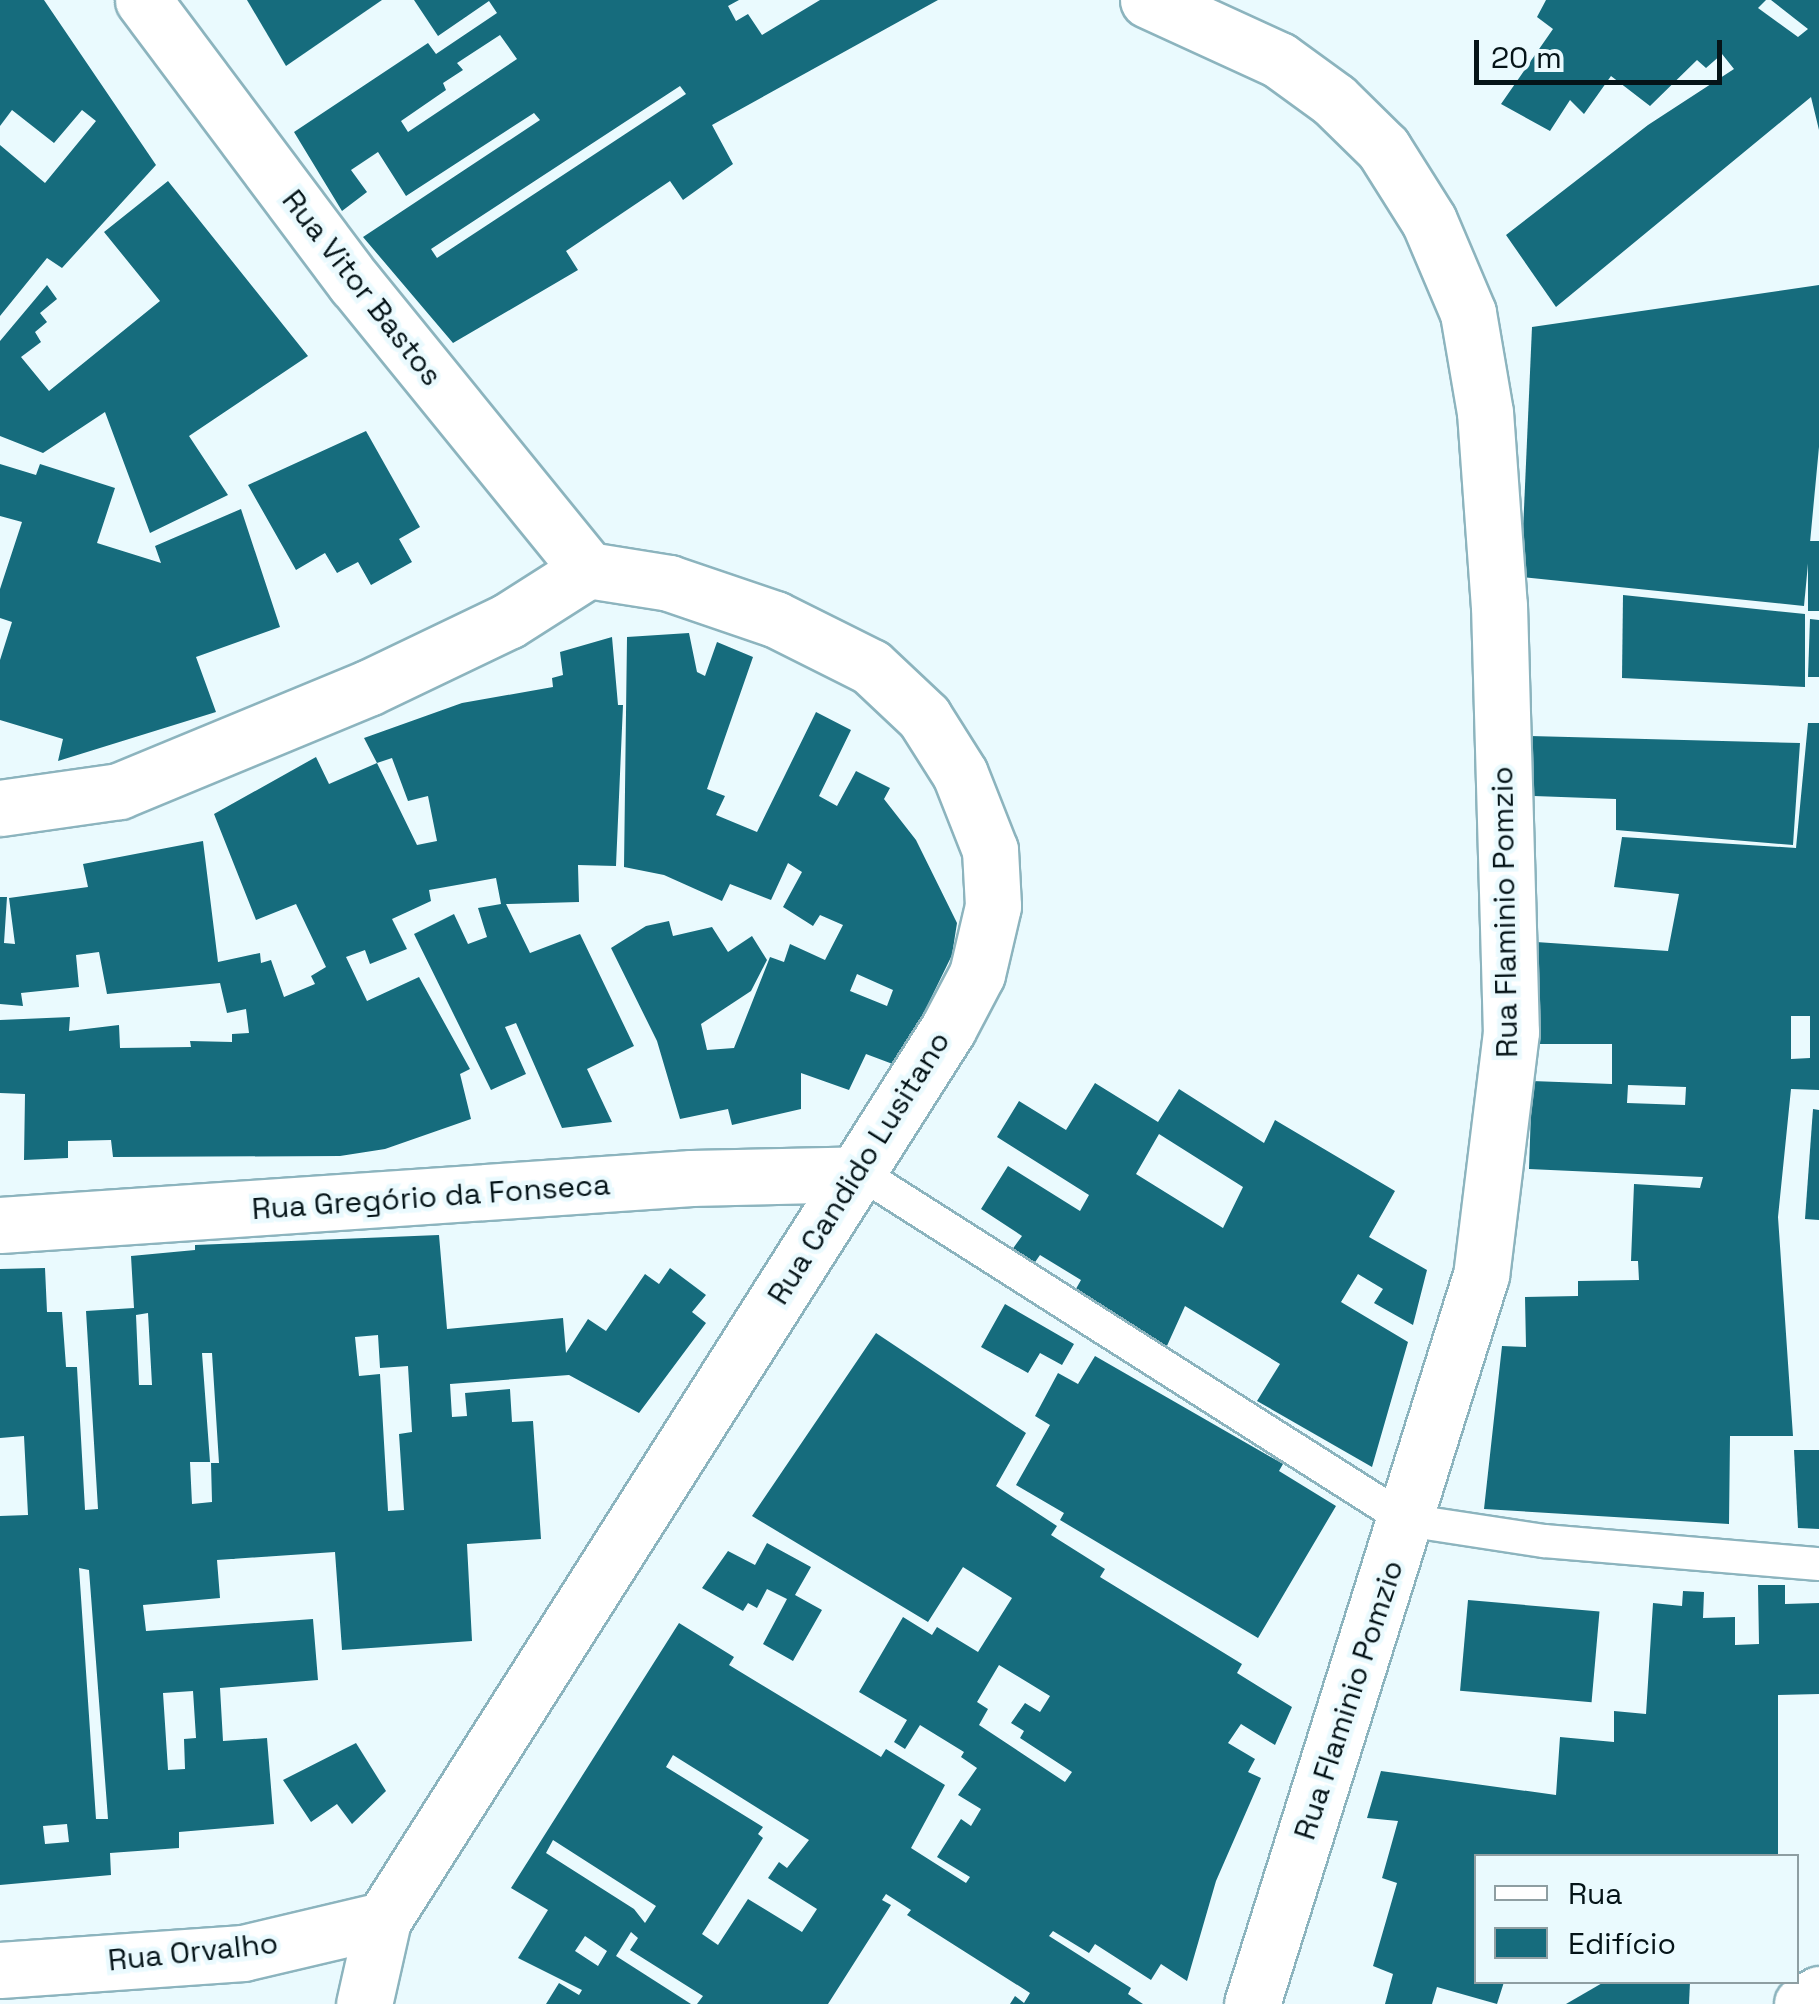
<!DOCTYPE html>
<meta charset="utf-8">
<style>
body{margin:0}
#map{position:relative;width:1819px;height:2004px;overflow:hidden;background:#eafafe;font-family:"Space Grotesk",sans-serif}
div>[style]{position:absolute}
.building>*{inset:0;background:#166c7d;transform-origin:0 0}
.roads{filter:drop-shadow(2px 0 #8cb4be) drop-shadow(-2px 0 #8cb4be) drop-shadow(0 2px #8cb4be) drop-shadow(0 -2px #8cb4be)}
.lane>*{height:32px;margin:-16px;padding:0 16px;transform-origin:16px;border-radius:16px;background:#fff}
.street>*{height:55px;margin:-27.5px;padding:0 27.5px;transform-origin:27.5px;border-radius:27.5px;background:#fff}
span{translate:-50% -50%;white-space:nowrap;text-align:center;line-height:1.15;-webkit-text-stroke:9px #eafafe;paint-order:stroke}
.street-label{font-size:30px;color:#051418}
.legend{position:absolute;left:1474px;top:1854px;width:325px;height:130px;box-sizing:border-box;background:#eafafe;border:2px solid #8e9ea2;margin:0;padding:12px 18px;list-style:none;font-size:30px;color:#051418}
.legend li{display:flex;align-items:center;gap:20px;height:50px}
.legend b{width:50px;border:2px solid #8e9ea2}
.scale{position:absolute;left:1474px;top:40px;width:248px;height:45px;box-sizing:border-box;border:5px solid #051418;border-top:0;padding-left:12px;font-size:30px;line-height:35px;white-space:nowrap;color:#051418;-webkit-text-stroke:8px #eafafe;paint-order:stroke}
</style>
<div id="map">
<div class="building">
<i style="clip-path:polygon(0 0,44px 0,156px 165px,62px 268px,47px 258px,0 316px,0 145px,45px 183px,96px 121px,82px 110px,54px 143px,12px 110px,0 126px)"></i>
<i style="clip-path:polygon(247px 0,382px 0,286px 66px)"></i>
<i style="clip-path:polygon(evenodd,414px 0,739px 0,728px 6px,736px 21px,748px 14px,762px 35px,820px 0,938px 0,712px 125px,733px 164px,683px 200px,670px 181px,566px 251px,578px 270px,453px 343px,363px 237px,540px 120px,534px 113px,406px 196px,378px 152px,351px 170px,367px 192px,342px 211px,294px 132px,428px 43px,436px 54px,497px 13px,489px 1px,438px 36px,414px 0,500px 35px,517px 59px,408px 132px,401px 121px,446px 90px,443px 83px,463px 70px,457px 63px,500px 35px,414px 0,680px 86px,686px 94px,437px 258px,431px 249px,680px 86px)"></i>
<i style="clip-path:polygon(1546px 0,1766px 0,1758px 8px,1798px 37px,1808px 29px,1771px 0,1819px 0,1819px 130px,1811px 97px,1556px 307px,1506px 235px,1648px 125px,1734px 69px,1722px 54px,1706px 68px,1697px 60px,1650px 106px,1611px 76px,1584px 114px,1570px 100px,1550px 131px,1501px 104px,1553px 29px,1537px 17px)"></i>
<i style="clip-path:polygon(168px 181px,308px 356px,189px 436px,228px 495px,150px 533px,105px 412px,43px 453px,0 436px,0 341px,47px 285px,57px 299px,40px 313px,47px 322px,35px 332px,41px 342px,21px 357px,49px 391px,160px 301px,104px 232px)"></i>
<i style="clip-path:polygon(1819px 285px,1819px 447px,1804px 606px,1521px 577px,1532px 327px)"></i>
<i style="clip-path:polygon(366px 431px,420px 527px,399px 539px,412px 562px,371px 585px,358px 562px,337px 573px,325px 553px,296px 570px,248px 485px)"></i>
<i style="clip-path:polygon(0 464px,36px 475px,40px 464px,115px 488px,97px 543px,161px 563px,155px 546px,241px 509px,280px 627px,196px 657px,216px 712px,58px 761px,63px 739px,0 720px,0 660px,12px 622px,0 618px,0 589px,22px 522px,0 516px)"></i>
<i style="left:1808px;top:541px;width:11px;height:70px"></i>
<i style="clip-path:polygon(1623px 595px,1805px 614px,1805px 687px,1622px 678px)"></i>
<i style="clip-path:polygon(1810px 619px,1819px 620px,1819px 677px,1808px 677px)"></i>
<i style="clip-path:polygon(evenodd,689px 633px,697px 672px,705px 676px,717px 642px,753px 657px,707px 789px,725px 796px,716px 815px,757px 832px,816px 712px,851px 730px,819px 796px,837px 806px,856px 771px,890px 788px,884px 799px,916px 840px,957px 923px,952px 955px,898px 1066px,866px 1054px,849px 1090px,801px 1073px,801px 1109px,732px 1125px,728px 1109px,680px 1119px,657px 1041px,611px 948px,646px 926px,669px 921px,673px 936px,712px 927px,728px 952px,752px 936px,767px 960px,751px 991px,701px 1024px,707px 1050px,734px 1048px,770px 957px,784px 962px,790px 944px,825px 960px,843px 925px,820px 915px,813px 926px,783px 907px,802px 872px,788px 863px,771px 900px,730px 884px,722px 901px,664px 875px,624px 867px,627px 637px,689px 633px,857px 974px,893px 990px,887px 1006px,850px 991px,857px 974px)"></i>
<i style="clip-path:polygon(612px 637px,618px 705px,623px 705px,616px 866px,578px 865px,579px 902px,506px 904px,530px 953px,580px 934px,634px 1046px,587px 1069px,612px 1122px,562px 1128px,516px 1023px,505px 1027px,526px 1074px,491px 1090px,414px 934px,454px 914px,468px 944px,487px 937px,478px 908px,501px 904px,496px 878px,429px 890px,431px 901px,392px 919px,407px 949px,370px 964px,365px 950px,346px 957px,367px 1001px,419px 977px,470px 1069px,460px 1074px,471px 1119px,385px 1149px,340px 1156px,113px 1157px,111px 1140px,68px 1141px,68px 1158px,24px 1160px,25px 1094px,0 1093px,0 1020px,70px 1017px,69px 1031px,119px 1025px,120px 1048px,191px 1047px,190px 1041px,232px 1042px,232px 1034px,249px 1033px,246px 1009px,227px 1013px,220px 983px,107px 994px,99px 952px,76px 955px,79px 987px,21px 993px,23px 1006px,0 1004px,0 897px,7px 897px,4px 943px,15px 944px,9px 898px,88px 887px,83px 864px,203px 841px,218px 962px,260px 953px,261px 963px,271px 960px,284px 997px,315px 984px,311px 976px,326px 967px,296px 904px,256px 920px,214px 814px,316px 757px,329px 784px,377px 763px,417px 845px,437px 841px,428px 796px,408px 801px,392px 758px,377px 763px,364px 738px,462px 703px,553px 687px,552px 678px,563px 675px,560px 652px)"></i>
<i style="clip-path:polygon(evenodd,1808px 723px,1819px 723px,1819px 1090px,1791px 1089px,1778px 1217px,1793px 1436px,1730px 1436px,1729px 1524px,1484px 1509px,1502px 1346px,1526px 1347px,1525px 1297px,1578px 1296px,1578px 1281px,1639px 1280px,1638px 1261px,1631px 1261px,1634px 1184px,1700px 1188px,1703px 1177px,1529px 1169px,1532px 1081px,1612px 1084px,1612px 1044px,1534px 1044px,1536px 942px,1668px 951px,1679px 894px,1614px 887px,1622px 837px,1796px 848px,1808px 723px,1791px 1016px,1810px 1016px,1810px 1058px,1791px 1059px,1791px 1016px,1808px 723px,1628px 1085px,1686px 1087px,1685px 1105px,1627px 1103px,1628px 1085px)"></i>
<i style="clip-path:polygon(1530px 736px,1800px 743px,1793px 845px,1616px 830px,1616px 799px,1534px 796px)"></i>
<i style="clip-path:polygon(evenodd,1095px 1083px,1158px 1122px,1179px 1089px,1264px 1143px,1275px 1120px,1395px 1191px,1369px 1237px,1427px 1270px,1413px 1325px,1374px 1303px,1383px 1289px,1358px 1274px,1341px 1302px,1408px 1342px,1372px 1467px,1257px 1401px,1280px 1364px,1185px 1306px,1166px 1348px,1073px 1294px,1081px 1280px,1040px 1255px,1031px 1268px,1009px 1254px,1022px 1236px,981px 1209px,1008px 1166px,1080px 1211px,1089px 1195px,997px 1137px,1019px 1101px,1066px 1130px,1095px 1083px,1159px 1134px,1243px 1187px,1223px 1228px,1136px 1174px,1159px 1134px)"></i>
<i style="clip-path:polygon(1813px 1109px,1819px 1110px,1819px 1220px,1805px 1219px)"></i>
<i style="clip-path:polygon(evenodd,439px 1235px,447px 1329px,563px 1318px,566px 1353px,588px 1319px,606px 1331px,645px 1274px,659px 1284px,670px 1268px,706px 1295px,692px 1312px,706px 1323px,639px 1413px,569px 1375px,450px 1384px,452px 1417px,467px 1416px,465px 1393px,510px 1389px,512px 1422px,533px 1421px,541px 1539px,467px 1544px,472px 1641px,342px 1650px,335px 1552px,217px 1560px,220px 1598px,143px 1605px,146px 1631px,313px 1619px,318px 1680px,220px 1688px,223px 1741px,267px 1738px,274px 1824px,179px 1832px,179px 1848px,110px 1853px,111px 1875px,0 1885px,0 1516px,28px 1515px,24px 1436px,0 1438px,0 1269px,45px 1268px,47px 1312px,62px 1312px,66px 1367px,77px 1367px,85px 1510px,98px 1509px,86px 1311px,134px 1308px,131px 1256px,195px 1250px,195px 1245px,439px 1235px,148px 1313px,152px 1385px,139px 1385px,136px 1315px,148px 1313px,439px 1235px,378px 1335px,380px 1368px,408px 1366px,412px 1432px,399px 1434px,404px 1510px,388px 1511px,380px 1374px,359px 1376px,355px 1337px,378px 1335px,439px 1235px,202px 1353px,212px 1353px,219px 1463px,211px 1463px,212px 1502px,192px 1504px,190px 1462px,210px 1462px,202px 1353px,439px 1235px,79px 1568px,89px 1570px,108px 1819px,96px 1819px,79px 1568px,439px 1235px,193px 1691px,196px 1738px,184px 1739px,185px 1769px,168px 1770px,163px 1693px,193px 1691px,439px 1235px,67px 1824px,69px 1842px,45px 1844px,43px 1826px,67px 1824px)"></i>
<i style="clip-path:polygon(1005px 1304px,1074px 1344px,1062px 1365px,1040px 1353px,1028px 1373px,981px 1347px)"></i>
<i style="clip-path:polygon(evenodd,876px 1333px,1026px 1433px,996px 1486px,1057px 1526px,1051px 1535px,1105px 1569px,1100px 1577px,1242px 1664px,1237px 1673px,1292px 1707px,1275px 1745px,1241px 1724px,1228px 1743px,1255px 1759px,1248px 1772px,1261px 1778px,1216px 1881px,1187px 1981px,1161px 1964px,1151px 1980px,1095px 1944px,1089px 1953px,1053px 1931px,1049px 1936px,1131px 1988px,1128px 1994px,1143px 2004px,1010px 2004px,1015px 1996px,1024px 2003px,1030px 1993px,907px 1915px,911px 1910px,886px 1894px,882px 1900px,891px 1905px,828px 2004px,697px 2004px,703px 1996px,630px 1950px,638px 1938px,631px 1932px,616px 1956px,691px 2004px,546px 2004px,559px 1983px,579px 1995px,582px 1990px,518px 1958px,548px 1910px,511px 1888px,679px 1623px,734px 1657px,729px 1665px,881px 1757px,886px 1749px,945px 1785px,911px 1848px,966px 1883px,970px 1877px,937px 1857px,961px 1819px,971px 1826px,981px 1809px,958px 1795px,977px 1768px,961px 1757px,964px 1752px,920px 1725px,905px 1749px,894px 1742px,907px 1720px,859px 1692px,903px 1617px,932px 1635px,937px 1627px,978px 1652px,1012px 1598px,963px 1567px,928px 1622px,752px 1516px,876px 1333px,999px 1665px,1050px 1696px,1040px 1712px,1025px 1703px,1011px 1723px,1024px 1731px,1020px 1738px,1072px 1772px,1065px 1782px,979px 1725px,988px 1709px,977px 1702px,999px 1665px,876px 1333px,673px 1755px,809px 1840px,787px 1868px,779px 1862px,768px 1878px,817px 1909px,802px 1932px,748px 1899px,718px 1945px,702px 1934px,763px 1838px,758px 1834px,763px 1827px,666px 1767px,673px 1755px,876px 1333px,553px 1840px,656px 1906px,645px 1923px,634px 1909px,546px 1853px,553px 1840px,876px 1333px,585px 1936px,607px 1951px,598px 1966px,575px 1951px,585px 1936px)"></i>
<i style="clip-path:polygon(1095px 1356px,1283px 1464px,1279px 1471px,1336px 1506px,1258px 1638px,1060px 1520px,1064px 1513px,1016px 1485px,1050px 1425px,1035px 1416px,1058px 1373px,1078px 1384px)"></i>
<i style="clip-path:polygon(1794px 1450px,1819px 1450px,1819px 1529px,1798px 1528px)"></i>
<i style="clip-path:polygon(767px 1543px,811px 1567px,795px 1595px,822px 1610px,793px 1661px,763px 1644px,787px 1599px,767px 1589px,757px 1608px,748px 1603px,743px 1611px,702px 1588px,728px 1551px,755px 1565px)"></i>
<i style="clip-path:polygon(1758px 1585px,1785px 1585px,1785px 1604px,1819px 1603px,1819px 1694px,1778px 1695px,1778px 1856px,1476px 1856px,1476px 1982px,1504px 1982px,1497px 2004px,1437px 1987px,1432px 2004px,1385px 2004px,1393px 1974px,1373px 1966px,1397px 1883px,1382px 1878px,1398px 1821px,1367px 1818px,1381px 1771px,1556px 1795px,1560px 1737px,1614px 1742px,1614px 1711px,1646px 1714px,1653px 1603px,1682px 1606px,1683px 1591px,1704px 1592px,1703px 1618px,1735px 1617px,1735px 1645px,1759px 1644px)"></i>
<i style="left:1468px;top:1600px;width:132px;height:91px;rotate:5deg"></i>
<i style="clip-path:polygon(356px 1743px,386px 1791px,352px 1824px,337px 1804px,311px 1822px,283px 1780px)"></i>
<i style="clip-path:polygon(1604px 1982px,1690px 1982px,1689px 2004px,1566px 2004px)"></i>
</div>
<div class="roads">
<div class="lane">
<i style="left:862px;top:1174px;width:645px;rotate:32.46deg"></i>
<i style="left:1406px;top:1520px;width:140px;rotate:8.7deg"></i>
<i style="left:1544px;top:1541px;width:276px;rotate:4.8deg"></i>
</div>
<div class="street">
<i style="left:143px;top:0;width:354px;rotate:53.2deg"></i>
<i style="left:355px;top:283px;width:370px;rotate:50.9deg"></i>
<i style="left:1148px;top:0;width:144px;rotate:24.6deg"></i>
<i style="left:1279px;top:60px;width:68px;rotate:36deg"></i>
<i style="left:1334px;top:100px;width:69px;rotate:44.4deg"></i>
<i style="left:1383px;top:148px;width:86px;rotate:57.8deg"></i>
<i style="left:1429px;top:221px;width:100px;rotate:67deg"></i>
<i style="left:1468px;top:313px;width:100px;rotate:80.3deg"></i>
<i style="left:1485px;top:412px;width:194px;rotate:85.9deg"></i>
<i style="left:1499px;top:605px;width:427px;rotate:88.4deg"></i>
<i style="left:1511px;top:1032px;width:245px;rotate:97deg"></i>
<i style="left:1481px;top:1275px;width:764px;rotate:107.44deg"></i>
<i style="left:0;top:808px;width:120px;rotate:-8.1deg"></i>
<i style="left:119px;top:791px;width:269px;rotate:-22.5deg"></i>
<i style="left:368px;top:688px;width:155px;rotate:-25.6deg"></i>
<i style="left:508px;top:621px;width:95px;rotate:-32.5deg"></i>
<i style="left:588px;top:570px;width:82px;rotate:9.1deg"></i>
<i style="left:669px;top:583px;width:112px;rotate:18.8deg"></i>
<i style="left:775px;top:619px;width:107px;rotate:26.6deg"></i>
<i style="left:871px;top:667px;width:73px;rotate:43.3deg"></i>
<i style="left:924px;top:717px;width:67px;rotate:57.7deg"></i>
<i style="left:960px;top:774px;width:82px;rotate:68.5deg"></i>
<i style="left:990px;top:850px;width:56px;rotate:86.9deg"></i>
<i style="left:993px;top:906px;width:70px;rotate:103.2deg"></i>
<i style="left:977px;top:974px;width:62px;rotate:117.8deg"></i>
<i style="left:948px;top:1029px;width:1055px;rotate:122.38deg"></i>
<i style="left:383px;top:1920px;width:86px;rotate:102.7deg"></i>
<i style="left:0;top:1225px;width:693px;rotate:-3.89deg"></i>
<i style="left:691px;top:1178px;width:171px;rotate:-1.3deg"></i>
<i style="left:0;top:1970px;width:244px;rotate:-4deg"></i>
<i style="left:243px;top:1953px;width:144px;rotate:-13.3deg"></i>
<i style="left:1802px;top:2004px;width:20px;rotate:-30deg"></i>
</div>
</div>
<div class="street-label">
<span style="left:362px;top:288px;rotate:52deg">Rua Vitor Bastos</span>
<span style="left:1505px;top:912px;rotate:-91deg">Rua Flaminio Pomzio</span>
<span style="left:859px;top:1168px;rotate:-58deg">Rua Candido Lusitano</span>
<span style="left:431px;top:1197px;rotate:-4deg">Rua Gregório da Fonseca</span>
<span style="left:1349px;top:1700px;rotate:-72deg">Rua Flaminio Pomzio</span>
<span style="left:193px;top:1952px;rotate:-6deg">Rua Orvalho</span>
</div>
<ul class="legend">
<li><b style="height:12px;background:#fff"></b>Rua</li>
<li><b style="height:28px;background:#166c7d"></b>Edifício</li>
</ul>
<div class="scale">20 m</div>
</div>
